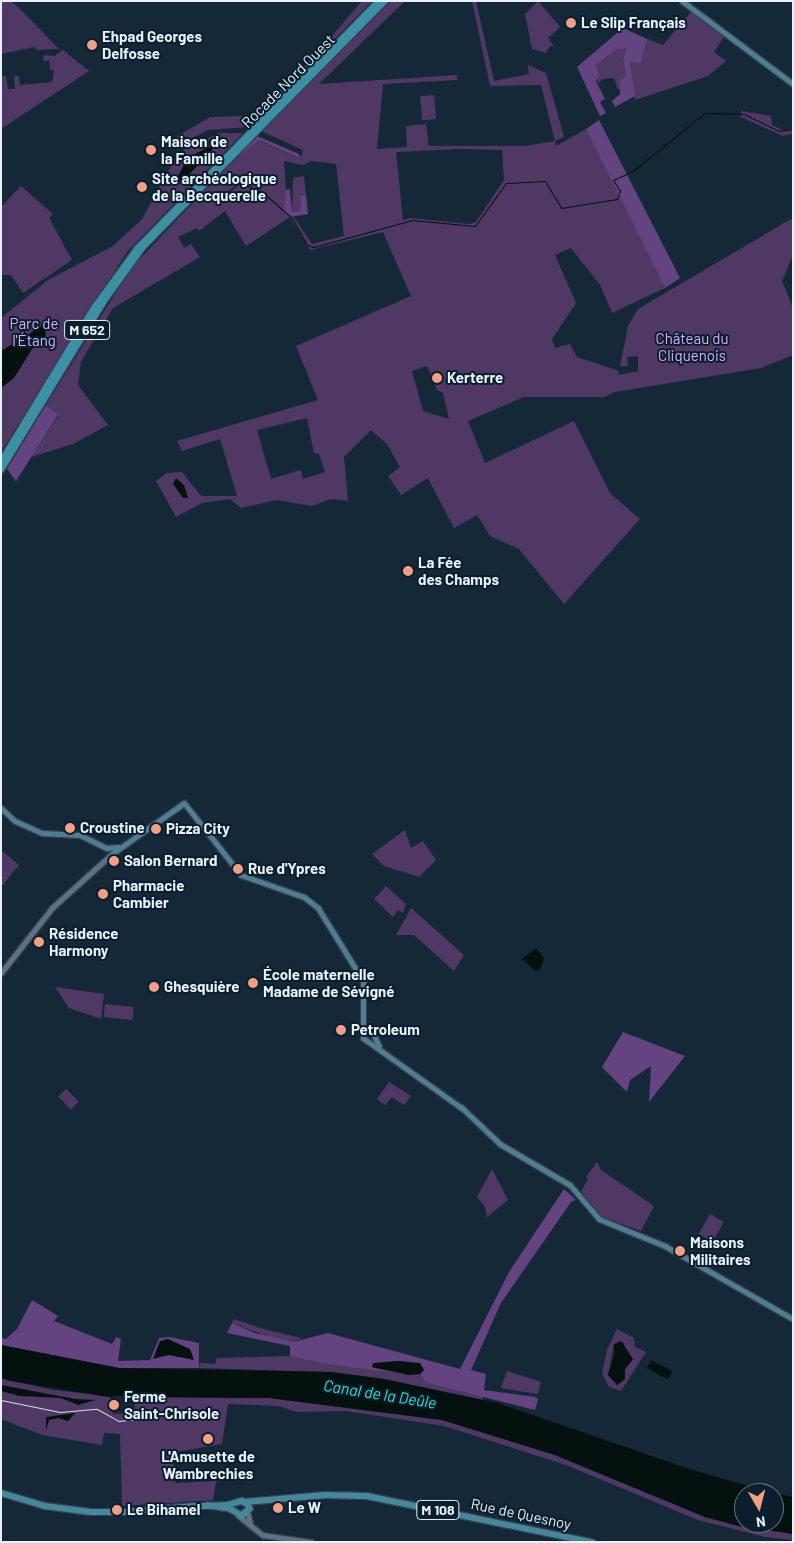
<!DOCTYPE html>
<meta charset="utf-8">
<style>
body{margin:0}
#map{position:relative;width:794px;height:1543px;overflow:hidden;background:#152837;font-family:Barlow,sans-serif}
div>[style]{position:absolute}
.green>*{inset:0;background:#4f3964;transform-origin:0 0}
.forest>*{inset:0;background:#634380}
.water>*{inset:0;background:#04110f;transform-origin:0 0}
.stream>*{height:1px;margin:-0.5px;padding:0 0.5px;transform-origin:0.5px;border-radius:0.5px;background:#04110f}
.roads{filter:drop-shadow(1px 0 #33424f) drop-shadow(-1px 0 #33424f) drop-shadow(0 1px #33424f) drop-shadow(0 -1px #33424f)}
.tertiary>*{height:4.5px;margin:-2.25px;padding:0 2.25px;transform-origin:2.25px;border-radius:2.25px;background:#5c7183}
.secondary>*{height:5px;margin:-2.5px;padding:0 2.5px;transform-origin:2.5px;border-radius:2.5px;background:#507d8f}
.primary>*{height:5.5px;margin:-2.75px;padding:0 2.75px;transform-origin:2.75px;border-radius:2.75px;background:#45889c}
.trunk>*{height:5.5px;margin:-2.75px;padding:0 2.75px;transform-origin:2.75px;border-radius:2.75px;background:#3d90a4}
.tram>*{height:1px;margin:-0.5px;padding:0 0.5px;transform-origin:0.5px;border-radius:0.5px;background:#d0dde7}
.dots>*{width:14px;height:14px;translate:-50% -50%;box-sizing:border-box;border:2px solid #0c1e2d;border-radius:50%}
span{translate:-50% -50%;white-space:nowrap;text-align:center;line-height:1.15;-webkit-text-stroke:4px #0c1e2d;paint-order:stroke}
.shield-label span{padding:1px 4px;background:#0c1e2d;border:1px solid;border-radius:4px;-webkit-text-stroke-width:0}
.shield-label{font-size:14px;color:#e5f1fb;font-weight:700}
.poi-label{font-size:15px;color:#e5f1fb;font-weight:700}
.left{translate:0 -50%;text-align:left}
.street-label{font-size:15px;color:#e5f1fb}
.park-label{font-size:15px;color:#d5b2fa}
.water-label{font-size:16px;color:#34dac6;font-style:italic}
.frame{position:absolute;inset:0;border:2px solid #e5f1fb;pointer-events:none}
.north{position:absolute;left:734px;top:1483px;width:50px;height:50px;box-sizing:border-box;background:#0c1e2d;border:1px solid #63727f;border-radius:50%;rotate:172deg;font-size:14px;font-weight:700;line-height:20px;text-align:center;color:#e5f1fb}
.north::after{content:'';display:block;margin:auto;width:18px;height:22px;background:#f39f83;clip-path:polygon(50% 0,100% 100%,50% 72%,0 100%)}
</style>
<div id="map">
<div class="green">
<i style="clip-path:polygon(1px 1px,11px 1px,18px 7px,59px 49px,36px 50px,35px 47px,1px 54px)"></i>
<i style="clip-path:polygon(362px 1px,372px 1px,248px 127px,208px 130px,184px 142px,176px 137px,210px 117px,241px 116px,251px 119px,319px 51px)"></i>
<i style="clip-path:polygon(evenodd,391px 1px,405px 1px,319px 84px,457px 75px,457px 80px,383px 84px,377px 149px,407px 147px,406px 126px,426px 124px,429px 146px,526px 146px,555px 141px,541px 85px,490px 86px,472px 1px,476px 1px,494px 81px,529px 74px,528px 65px,546px 73px,564px 137px,555px 141px,556px 146px,586px 129px,652px 258px,665px 288px,612px 313px,600px 285px,571px 248px,555px 255px,576px 303px,552px 339px,555px 348px,570px 344px,577px 357px,619px 371px,618px 375px,638px 371px,638px 356px,627px 357px,628px 366px,620px 366px,628px 326px,638px 309px,791px 219px,793px 222px,793px 255px,782px 281px,793px 308px,793px 355px,761px 368px,615px 392px,604px 397px,524px 397px,468px 421px,485px 463px,574px 421px,610px 493px,640px 519px,564px 604px,519px 549px,490px 536px,477px 515px,454px 528px,428px 478px,401px 495px,388px 476px,400px 467px,387px 444px,371px 430px,344px 457px,348px 501px,331px 499px,312px 506px,276px 500px,241px 508px,230px 499px,202px 503px,176px 517px,156px 481px,167px 473px,182px 472px,201px 496px,237px 496px,220px 439px,182px 451px,177px 441px,318px 400px,296px 346px,411px 296px,383px 232px,310px 250px,290px 217px,246px 246px,225px 211px,199px 231px,197px 228px,178px 237px,184px 248px,191px 244px,200px 257px,113px 308px,81px 362px,78px 385px,108px 425px,73px 444px,31px 457px,58px 416px,46px 405px,131px 268px,234px 160px,260px 140px,300px 159px,303px 150px,261px 131px,391px 1px,461px 149px,502px 150px,504px 180px,476px 222px,469px 224px,411px 218px,403px 220px,396px 152px,461px 149px,391px 1px,284px 161px,303px 165px,310px 161px,336px 164px,344px 236px,312px 244px,287px 207px,284px 161px,391px 1px,427px 366px,437px 390px,443px 393px,449px 419px,423px 411px,412px 371px,427px 366px,391px 1px,307px 418px,314px 453px,319px 454px,325px 472px,303px 479px,301px 470px,271px 479px,257px 430px,307px 418px)"></i>
<i style="clip-path:polygon(538px 1px,560px 27px,548px 38px,554px 46px,550px 46px,546px 53px,532px 49px,525px 14px)"></i>
<i style="clip-path:polygon(691px 12px,724px 37px,714px 52px,726px 61px,708px 76px,635px 100px,630px 61px,641px 62px,647px 39px,663px 45px)"></i>
<i style="clip-path:polygon(626px 48px,623px 60px,626px 76px,622px 87px,618px 90px,614px 78px,602px 79px,598px 84px,596px 65px,617px 49px)"></i>
<i style="clip-path:polygon(63px 50px,89px 71px,1px 129px,1px 76px,6px 76px,8px 89px,15px 89px,14px 76px,19px 76px,20px 85px,52px 82px,54px 70px,50px 70px,49px 60px,44px 61px,43px 55px,54px 56px)"></i>
<i style="left:434px;top:95px;width:24px;height:14px;rotate:85deg"></i>
<i style="clip-path:polygon(741px 111px,771px 116px,772px 125px,784px 131px,793px 128px,793px 134px,783px 136px,741px 117px)"></i>
<i style="clip-path:polygon(219px 133px,243px 133px,127px 252px,1px 452px,1px 318px,48px 280px,113px 246px,142px 219px,170px 168px,184px 150px)"></i>
<i style="clip-path:polygon(304px 176px,306px 194px,301px 195px,301px 211px,292px 212px,293px 178px)"></i>
<i style="clip-path:polygon(21px 186px,53px 214px,49px 218px,72px 260px,23px 293px,11px 275px,1px 275px,1px 207px)"></i>
<i style="clip-path:polygon(405px 830px,411px 848px,423px 841px,436px 860px,419px 877px,384px 866px,372px 854px)"></i>
<i style="clip-path:polygon(1px 850px,19px 865px,1px 887px)"></i>
<i style="clip-path:polygon(386px 886px,406px 904px,403px 913px,398px 910px,393px 917px,374px 899px)"></i>
<i style="clip-path:polygon(411px 908px,464px 955px,454px 971px,414px 935px,396px 935px)"></i>
<i style="clip-path:polygon(55px 987px,104px 994px,101px 1019px,69px 1008px)"></i>
<i style="left:105px;top:1004px;width:29px;height:13px;rotate:6deg"></i>
<i style="clip-path:polygon(389px 1082px,411px 1096px,404px 1105px,392px 1097px,385px 1105px,377px 1099px)"></i>
<i style="left:66px;top:1089px;width:18px;height:11px;rotate:45deg"></i>
<i style="clip-path:polygon(597px 1162px,601px 1170px,654px 1206px,641px 1231px,602px 1217px,581px 1192px,588px 1179px,586px 1177px)"></i>
<i style="clip-path:polygon(492px 1169px,508px 1200px,487px 1217px,485px 1207px,477px 1197px)"></i>
<i style="left:710px;top:1214px;width:16px;height:23px;rotate:30deg"></i>
<i style="clip-path:polygon(234px 1319px,267px 1330px,302px 1338px,294px 1342px,272px 1338px,232px 1323px)"></i>
<i style="clip-path:polygon(evenodd,617px 1329px,634px 1338px,635px 1347px,646px 1352px,621px 1391px,609px 1387px,602px 1373px,607px 1350px,617px 1329px,623px 1342px,632px 1361px,625px 1369px,625px 1379px,617px 1385px,608px 1375px,614px 1344px,623px 1342px)"></i>
<i style="clip-path:polygon(290px 1356px,420px 1374px,425px 1382px,484px 1395px,482px 1400px,384px 1379px,331px 1372px,199px 1368px,200px 1363px,215px 1364px,217px 1358px)"></i>
<i style="clip-path:polygon(507px 1371px,541px 1382px,538px 1394px,501px 1388px)"></i>
<i style="clip-path:polygon(1px 1378px,52px 1390px,110px 1396px,113px 1414px,135px 1413px,134px 1394px,141px 1394px,144px 1397px,269px 1398px,442px 1420px,555px 1455px,705px 1517px,793px 1534px,793px 1540px,765px 1537px,698px 1520px,566px 1465px,444px 1426px,346px 1411px,297px 1412px,279px 1406px,228px 1404px,222px 1444px,176px 1452px,171px 1477px,176px 1483px,216px 1481px,213px 1500px,122px 1506px,120px 1434px,104px 1433px,102px 1445px,42px 1435px,1px 1419px)"></i>
</div>
<div class="forest">
<i style="clip-path:polygon(623px 28px,647px 39px,641px 63px,630px 62px,635px 96px,615px 107px,612px 101px,620px 94px,620px 81px,626px 76px,623px 60px,626px 49px,617px 49px,596px 65px,599px 76px,596px 81px,605px 99px,600px 102px,606px 113px,600px 116px,577px 67px)"></i>
<i style="clip-path:polygon(599px 120px,680px 278px,665px 288px,586px 129px)"></i>
<i style="clip-path:polygon(257px 136px,299px 154px,301px 159px,260px 140px,234px 160px)"></i>
<i style="clip-path:polygon(290px 189px,292px 212px,301px 211px,301px 195px,306px 194px,308px 214px,290px 217px,284px 212px,286px 190px)"></i>
<i style="clip-path:polygon(46px 405px,58px 415px,16px 481px,7px 469px)"></i>
<i style="clip-path:polygon(623px 1032px,685px 1056px,649px 1102px,651px 1066px,630px 1080px,627px 1092px,602px 1067px)"></i>
<i style="clip-path:polygon(564px 1189px,576px 1200px,571px 1202px,501px 1303px,471px 1370px,486px 1374px,484px 1390px,535px 1397px,538px 1399px,535px 1410px,425px 1382px,420px 1374px,424px 1370px,407px 1362px,397px 1361px,372px 1367px,388px 1372px,329px 1364px,290px 1356px,290px 1346px,227px 1333px,232px 1323px,255px 1333px,293px 1342px,328px 1333px,460px 1369px,509px 1272px)"></i>
<i style="clip-path:polygon(32px 1300px,58px 1316px,54px 1321px,112px 1344px,116px 1337px,121px 1339px,118px 1361px,150px 1360px,159px 1338px,170px 1337px,199px 1343px,199px 1368px,119px 1368px,1px 1345px,1px 1338px,6px 1339px,17px 1329px)"></i>
</div>
<div class="water">
<i style="clip-path:polygon(212px 146px,213px 149px,182px 182px,174px 184px,188px 157px)"></i>
<i style="clip-path:polygon(42px 326px,46px 333px,44px 340px,32px 349px,14px 378px,1px 388px,1px 351px)"></i>
<i style="clip-path:polygon(176px 478px,184px 485px,188px 498px,183px 498px,173px 484px)"></i>
<i style="clip-path:polygon(536px 948px,544px 958px,541px 968px,536px 971px,522px 959px)"></i>
<i style="clip-path:polygon(168px 1339px,190px 1349px,194px 1360px,169px 1355px,153px 1359px,160px 1341px)"></i>
<i style="clip-path:polygon(621px 1341px,633px 1359px,625px 1369px,625px 1379px,617px 1385px,608px 1375px,614px 1356px,614px 1344px)"></i>
<i style="clip-path:polygon(1px 1345px,119px 1368px,331px 1372px,384px 1379px,498px 1403px,692px 1470px,774px 1493px,744px 1493px,744px 1523px,774px 1523px,774px 1493px,793px 1497px,793px 1534px,738px 1526px,705px 1517px,555px 1455px,442px 1420px,269px 1398px,143px 1397px,141px 1394px,108px 1397px,10px 1381px,1px 1378px)"></i>
<i style="left:651px;top:1360px;width:24px;height:9px;rotate:28deg"></i>
<i style="clip-path:polygon(397px 1361px,420px 1363px,424px 1370px,420px 1374px,409px 1375px,372px 1367px,373px 1363px)"></i>
<i style="clip-path:polygon(1px 1385px,75px 1399px,96px 1400px,78px 1405px,61px 1398px,20px 1396px,1px 1391px)"></i>
<i style="clip-path:polygon(75px 1413px,68px 1421px,59px 1418px,49px 1420px,46px 1430px,46px 1417px)"></i>
</div>
<div class="stream">
<i style="left:206px;top:198px;width:12px"></i>
<i style="left:218px;top:198px;width:27px;rotate:-34deg"></i>
<i style="left:240px;top:183px;width:22px;rotate:21deg"></i>
<i style="left:261px;top:191px;width:41px;rotate:41.1deg"></i>
<i style="left:292px;top:218px;width:31px;rotate:61deg"></i>
<i style="left:307px;top:245px;width:7px;rotate:16deg"></i>
<i style="left:314px;top:247px;width:102px;rotate:-15.4deg"></i>
<i style="left:412px;top:220px;width:63px;rotate:5.4deg"></i>
<i style="left:475px;top:226px;width:53px;rotate:-54.2deg"></i>
<i style="left:506px;top:183px;width:39px;rotate:-3deg"></i>
<i style="left:545px;top:181px;width:31px;rotate:59deg"></i>
<i style="left:561px;top:208px;width:57px;rotate:-9.1deg"></i>
<i style="left:617px;top:199px;width:9px;rotate:-69deg"></i>
<i style="left:620px;top:191px;width:13px;rotate:-122deg"></i>
<i style="left:613px;top:180px;width:22px;rotate:-24deg"></i>
<i style="left:633px;top:171px;width:92px;rotate:-38.9deg"></i>
<i style="left:705px;top:113px;width:39px;rotate:1deg"></i>
<i style="left:744px;top:114px;width:39px;rotate:26deg"></i>
<i style="left:779px;top:131px;width:14px;rotate:-8deg"></i>
</div>
<div class="roads">
<div class="tertiary">
<i style="left:1px;top:973px;width:83px;rotate:-51.9deg"></i>
<i style="left:52px;top:908px;width:81px;rotate:-42deg"></i>
<i style="left:248px;top:1513px;width:13px;rotate:77deg"></i>
<i style="left:238px;top:1515px;width:32px;rotate:39deg"></i>
<i style="left:263px;top:1535px;width:49px;rotate:8.3deg"></i>
</div>
<div class="secondary">
<i style="left:682px;top:1px;width:139px;rotate:36.8deg"></i>
<i style="left:1px;top:808px;width:19px;rotate:43deg"></i>
<i style="left:15px;top:821px;width:30px;rotate:24deg"></i>
<i style="left:42px;top:833px;width:38px;rotate:3deg"></i>
<i style="left:80px;top:835px;width:30px;rotate:26deg"></i>
<i style="left:107px;top:848px;width:11px;rotate:-5deg"></i>
<i style="left:113px;top:853px;width:87px;rotate:-35.2deg"></i>
<i style="left:184px;top:803px;width:92px;rotate:51.6deg"></i>
<i style="left:241px;top:875px;width:67px;rotate:19.2deg"></i>
<i style="left:304px;top:897px;width:18px;rotate:38deg"></i>
<i style="left:318px;top:908px;width:86px;rotate:58.3deg"></i>
<i style="left:363px;top:981px;width:49px;rotate:90deg"></i>
<i style="left:370px;top:1027px;width:21px;rotate:65deg"></i>
<i style="left:371px;top:1028px;width:8px;rotate:166deg"></i>
<i style="left:363px;top:1030px;width:8px;rotate:90deg"></i>
<i style="left:363px;top:1038px;width:123px;rotate:35.4deg"></i>
<i style="left:461px;top:1107px;width:54px;rotate:43.5deg"></i>
<i style="left:500px;top:1144px;width:81px;rotate:30.4deg"></i>
<i style="left:570px;top:1185px;width:45px;rotate:49.5deg"></i>
<i style="left:599px;top:1219px;width:71px;rotate:22.2deg"></i>
<i style="left:665px;top:1246px;width:147px;rotate:29.7deg"></i>
</div>
<div class="primary">
<i style="left:1px;top:1493px;width:46px;rotate:16.5deg"></i>
<i style="left:45px;top:1506px;width:46px;rotate:7.4deg"></i>
<i style="left:91px;top:1512px;width:34px"></i>
<i style="left:125px;top:1512px;width:70px;rotate:-4.9deg"></i>
<i style="left:195px;top:1506px;width:8px"></i>
<i style="left:203px;top:1506px;width:25px;rotate:-2deg"></i>
<i style="left:228px;top:1505px;width:15px;rotate:-16deg"></i>
<i style="left:242px;top:1501px;width:7px;rotate:27deg"></i>
<i style="left:248px;top:1504px;width:5px;rotate:68deg"></i>
<i style="left:250px;top:1509px;width:11px;rotate:139deg"></i>
<i style="left:242px;top:1516px;width:14px;rotate:-150deg"></i>
<i style="left:230px;top:1509px;width:22px;rotate:-172deg"></i>
<i style="left:245px;top:1502px;width:80px;rotate:-5deg"></i>
<i style="left:325px;top:1495px;width:42px;rotate:1.4deg"></i>
<i style="left:367px;top:1496px;width:230px;rotate:11.6deg"></i>
</div>
<div class="trunk">
<i style="left:1px;top:462px;width:180px;rotate:-58.9deg"></i>
<i style="left:94px;top:308px;width:73px;rotate:-53.9deg"></i>
<i style="left:137px;top:249px;width:347px;rotate:-45.7deg"></i>
<i style="left:1px;top:470px;width:198px;rotate:-58.6deg"></i>
<i style="left:104px;top:301px;width:67px;rotate:-54.2deg"></i>
<i style="left:143px;top:247px;width:345px;rotate:-45.5deg"></i>
</div>
</div>
<div class="tram">
<i style="left:1px;top:1400px;width:60px;rotate:11.5deg"></i>
<i style="left:60px;top:1412px;width:37px;rotate:-5deg"></i>
<i style="left:97px;top:1409px;width:25px;rotate:29deg"></i>
<i style="left:119px;top:1421px;width:18px;rotate:-6deg"></i>
<i style="left:137px;top:1419px;width:16px;rotate:-40deg"></i>
</div>
<div class="dots">
<i style="left:571px;top:23px;background:#f39f83"></i>
<i style="left:92px;top:45px;background:#f39f83"></i>
<i style="left:151px;top:150px;background:#f39f83"></i>
<i style="left:142px;top:187px;background:#f39f83"></i>
<i style="left:437px;top:378px;background:#f39f83"></i>
<i style="left:408px;top:571px;background:#f39f83"></i>
<i style="left:70px;top:828px;background:#f39f83"></i>
<i style="left:156px;top:829px;background:#f39f83"></i>
<i style="left:114px;top:861px;background:#f39f83"></i>
<i style="left:238px;top:869px;background:#f39f83"></i>
<i style="left:103px;top:894px;background:#f39f83"></i>
<i style="left:39px;top:942px;background:#f39f83"></i>
<i style="left:253px;top:983px;background:#f39f83"></i>
<i style="left:154px;top:987px;background:#f39f83"></i>
<i style="left:341px;top:1030px;background:#f39f83"></i>
<i style="left:680px;top:1251px;background:#f39f83"></i>
<i style="left:114px;top:1405px;background:#f39f83"></i>
<i style="left:208px;top:1439px;background:#f39f83"></i>
<i style="left:278px;top:1508px;background:#f39f83"></i>
<i style="left:117px;top:1510px;background:#f39f83"></i>
</div>
<div class="shield-label">
<span style="left:87px;top:330px">M 652</span>
<span style="left:438px;top:1510px">M 108</span>
</div>
<div class="poi-label">
<span class="left" style="left:581px;top:23px">Le Slip Français</span>
<span class="left" style="left:102px;top:45px">Ehpad Georges<br>Delfosse</span>
<span class="left" style="left:161px;top:150px">Maison de<br>la Famille</span>
<span class="left" style="left:152px;top:187px">Site archéologique<br>de la Becquerelle</span>
<span class="left" style="left:447px;top:378px">Kerterre</span>
<span class="left" style="left:418px;top:571px">La Fée<br>des Champs</span>
<span class="left" style="left:80px;top:828px">Croustine</span>
<span class="left" style="left:166px;top:829px">Pizza City</span>
<span class="left" style="left:124px;top:861px">Salon Bernard</span>
<span class="left" style="left:248px;top:869px">Rue d'Ypres</span>
<span class="left" style="left:113px;top:894px">Pharmacie<br>Cambier</span>
<span class="left" style="left:49px;top:942px">Résidence<br>Harmony</span>
<span class="left" style="left:263px;top:983px">École maternelle<br>Madame de Sévigné</span>
<span class="left" style="left:164px;top:987px">Ghesquière</span>
<span class="left" style="left:351px;top:1030px">Petroleum</span>
<span class="left" style="left:690px;top:1251px">Maisons<br>Militaires</span>
<span class="left" style="left:124px;top:1405px">Ferme<br>Saint-Chrisole</span>
<span style="left:208px;top:1465px">L'Amusette de<br>Wambrechies</span>
<span class="left" style="left:288px;top:1508px">Le W</span>
<span class="left" style="left:127px;top:1510px">Le Bihamel</span>
</div>
<div class="street-label">
<span style="left:288px;top:81px;rotate:-45deg">Rocade Nord Ouest</span>
<span style="left:521px;top:1514px;rotate:12deg">Rue de Quesnoy</span>
</div>
<div class="park-label">
<span style="left:34px;top:332px">Parc de<br>l'Étang</span>
<span style="left:692px;top:347px">Château du<br>Cliquenois</span>
</div>
<div class="water-label">
<span style="left:380px;top:1394px;rotate:9deg">Canal de la Deûle</span>
</div>
<div class="frame"></div>
<div class="north">N</div>
</div>
